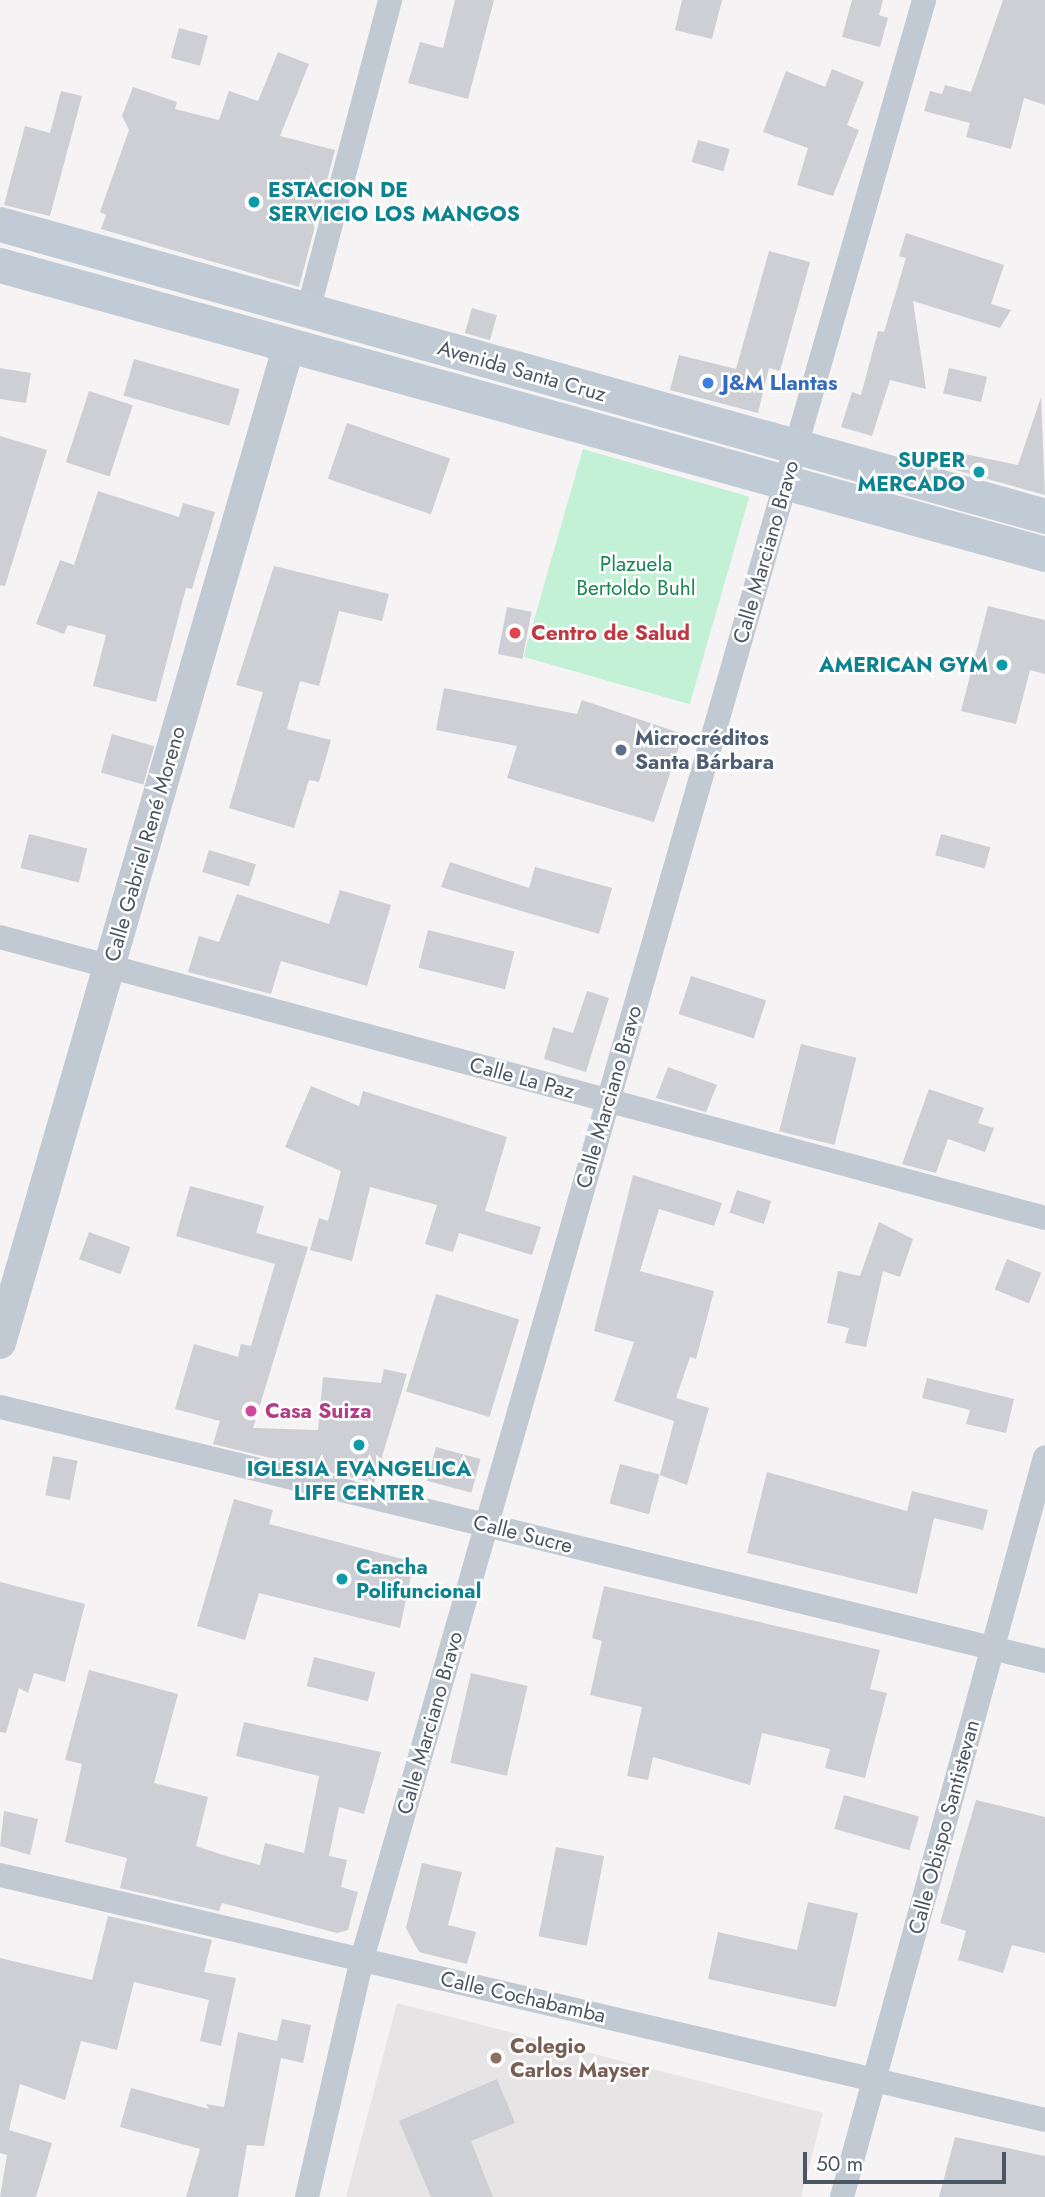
<!DOCTYPE html>
<meta charset="utf-8">
<style>
body{margin:0}
#map{position:relative;width:1045px;height:2197px;overflow:hidden;background:#f5f3f3;font-family:Jost,sans-serif}
div>[style]{position:absolute}
.education>*{inset:0;background:#e6e4e5}
.green>*{inset:0;background:#c3f1d5;transform-origin:0 0}
.building>*{inset:0;background:#cdcfd5;transform-origin:0 0}
.minor>*{height:24px;margin:-12px;padding:0 12px;transform-origin:12px;border-radius:12px;background:#c1cad2}
.tertiary>*{height:32px;margin:-16px;padding:0 16px;transform-origin:16px;border-radius:16px;background:#c1cad2}
.secondary>*{height:35px;margin:-17.5px;padding:0 17.5px;transform-origin:17.5px;border-radius:17.5px;background:#c1cbd6}
.dots>*{width:19px;height:19px;translate:-50% -50%;box-sizing:border-box;border:4px solid #fff;border-radius:50%}
span{translate:-50% -50%;white-space:nowrap;text-align:center;line-height:1.15;-webkit-text-stroke:5px #fff;paint-order:stroke}
.culture-label{font-size:21px;color:#0d838f;font-weight:700}
.left{translate:0 -50%;text-align:left}
.right{translate:-100% -50%;text-align:right}
.street-label{font-size:21px;color:#4a5661}
.shop-label{font-size:21px;color:#366cbe;font-weight:700}
.park-label{font-size:21px;color:#17864f}
.health-label{font-size:21px;color:#be3a42;font-weight:700}
.service-label{font-size:21px;color:#4e5e75;font-weight:700}
.hotel-label{font-size:21px;color:#b23c85;font-weight:700}
.education-label{font-size:21px;color:#785e54;font-weight:700}
.scale{position:absolute;left:803px;top:2152px;width:203px;height:32px;box-sizing:border-box;border:4px solid #4a5661;border-top:0;padding-left:9px;font-size:21px;line-height:24px;white-space:nowrap;color:#4a5661;-webkit-text-stroke:5px #fff;paint-order:stroke}
</style>
<div id="map">
<div class="education">
<i style="clip-path:polygon(397px 2003px,823px 2113px,801px 2197px,346px 2197px)"></i>
</div>
<div class="green">
<i style="left:583px;top:449px;width:173px;height:216px;rotate:16deg"></i>
</div>
<div class="building">
<i style="clip-path:polygon(455px 0,494px 0,468px 99px,408px 83px,420px 42px,443px 48px)"></i>
<i style="clip-path:polygon(682px 0,722px 0,712px 39px,675px 30px)"></i>
<i style="clip-path:polygon(852px 0,883px 0,879px 15px,888px 18px,880px 47px,842px 37px)"></i>
<i style="clip-path:polygon(1003px 0,1045px 0,1045px 105px,1024px 98px,1011px 149px,966px 137px,970px 123px,924px 111px,930px 91px,942px 94px,945px 85px,971px 92px)"></i>
<i style="left:179px;top:28px;width:30px;height:31px;rotate:15deg"></i>
<i style="clip-path:polygon(278px 52px,309px 64px,280px 136px,335px 150px,299px 287px,101px 229px,106px 215px,100px 212px,129px 130px,122px 116px,133px 87px,177px 102px,175px 109px,219px 120px,229px 91px,258px 101px)"></i>
<i style="clip-path:polygon(832px 69px,864px 82px,847px 125px,859px 130px,833px 196px,797px 185px,808px 148px,763px 132px,786px 71px,825px 87px)"></i>
<i style="clip-path:polygon(61px 91px,82px 96px,50px 216px,4px 205px,25px 126px,50px 133px)"></i>
<i style="left:698px;top:140px;width:33px;height:23px;rotate:16deg"></i>
<i style="clip-path:polygon(906px 233px,1004px 265px,991px 304px,1011px 310px,1000px 328px,913px 301px,926px 389px,890px 380px,872px 436px,841px 427px,852px 392px,861px 395px,878px 331px,884px 332px,906px 258px,899px 256px)"></i>
<i style="clip-path:polygon(769px 251px,810px 262px,780px 371px,769px 368px,758px 413px,670px 390px,679px 355px,736px 369px)"></i>
<i style="left:472px;top:308px;width:26px;height:26px;rotate:16deg"></i>
<i style="left:134px;top:359px;width:110px;height:38px;rotate:16deg"></i>
<i style="clip-path:polygon(0 368px,31px 373px,26px 403px,0 399px)"></i>
<i style="left:949px;top:368px;width:39px;height:26px;rotate:13deg"></i>
<i style="left:89px;top:391px;width:46px;height:75px;rotate:18deg"></i>
<i style="clip-path:polygon(1041px 397px,1045px 495px,952px 469px,955px 452px,1018px 465px)"></i>
<i style="left:347px;top:423px;width:109px;height:59px;rotate:19deg"></i>
<i style="clip-path:polygon(0 436px,47px 450px,5px 586px,0 585px)"></i>
<i style="clip-path:polygon(98px 491px,179px 517px,183px 503px,215px 512px,192px 589px,186px 588px,156px 702px,93px 686px,106px 635px,68px 625px,64px 634px,36px 624px,60px 560px,74px 565px)"></i>
<i style="clip-path:polygon(274px 566px,389px 594px,382px 621px,339px 611px,319px 686px,300px 681px,287px 729px,331px 740px,319px 782px,309px 780px,294px 828px,229px 808px,263px 692px,236px 685px)"></i>
<i style="clip-path:polygon(988px 606px,1045px 620px,1045px 674px,1030px 670px,1016px 724px,961px 711px)"></i>
<i style="left:507px;top:607px;width:25px;height:48px;rotate:11deg"></i>
<i style="clip-path:polygon(444px 688px,577px 714px,582px 700px,683px 734px,654px 822px,507px 778px,517px 746px,436px 730px)"></i>
<i style="left:112px;top:734px;width:44px;height:40px;rotate:16deg"></i>
<i style="left:29px;top:834px;width:60px;height:35px;rotate:14deg"></i>
<i style="left:941px;top:834px;width:51px;height:22px;rotate:15deg"></i>
<i style="left:209px;top:850px;width:49px;height:23px;rotate:17deg"></i>
<i style="clip-path:polygon(450px 862px,529px 888px,535px 867px,612px 888px,599px 934px,441px 887px)"></i>
<i style="clip-path:polygon(340px 890px,391px 905px,367px 986px,281px 961px,271px 994px,188px 972px,199px 936px,219px 942px,237px 894px,329px 924px)"></i>
<i style="left:428px;top:930px;width:89px;height:39px;rotate:14deg"></i>
<i style="left:691px;top:976px;width:79px;height:40px;rotate:18deg"></i>
<i style="clip-path:polygon(587px 991px,609px 998px,586px 1072px,544px 1059px,553px 1027px,573px 1033px)"></i>
<i style="left:801px;top:1044px;width:57px;height:90px;rotate:14deg"></i>
<i style="clip-path:polygon(668px 1067px,717px 1085px,706px 1112px,656px 1098px)"></i>
<i style="clip-path:polygon(311px 1086px,359px 1106px,363px 1091px,507px 1137px,485px 1211px,541px 1227px,532px 1255px,459px 1233px,453px 1252px,425px 1244px,437px 1205px,370px 1187px,352px 1261px,310px 1250px,319px 1218px,328px 1221px,341px 1171px,285px 1147px)"></i>
<i style="clip-path:polygon(929px 1089px,984px 1108px,978px 1123px,994px 1128px,985px 1152px,948px 1139px,936px 1173px,902px 1164px)"></i>
<i style="clip-path:polygon(633px 1175px,722px 1203px,714px 1226px,659px 1209px,640px 1271px,714px 1291px,696px 1359px,690px 1357px,676px 1398px,709px 1408px,687px 1485px,660px 1475px,674px 1421px,614px 1401px,634px 1342px,594px 1331px)"></i>
<i style="clip-path:polygon(190px 1186px,264px 1206px,256px 1233px,308px 1247px,253px 1428px,318px 1430px,323px 1377px,381px 1383px,384px 1369px,407px 1374px,374px 1483px,213px 1444px,220px 1421px,175px 1409px,194px 1344px,238px 1357px,241px 1344px,251px 1346px,275px 1264px,176px 1236px)"></i>
<i style="left:737px;top:1190px;width:36px;height:24px;rotate:18deg"></i>
<i style="clip-path:polygon(879px 1222px,913px 1239px,900px 1277px,883px 1271px,866px 1347px,845px 1343px,849px 1328px,827px 1323px,838px 1271px,860px 1276px)"></i>
<i style="left:89px;top:1232px;width:44px;height:29px;rotate:20deg"></i>
<i style="left:1007px;top:1259px;width:37px;height:33px;rotate:22deg"></i>
<i style="left:436px;top:1294px;width:87px;height:102px;rotate:17deg"></i>
<i style="clip-path:polygon(927px 1378px,1014px 1399px,1006px 1433px,966px 1424px,970px 1410px,922px 1398px)"></i>
<i style="left:436px;top:1447px;width:46px;height:35px;rotate:15deg"></i>
<i style="left:53px;top:1456px;width:25px;height:40px;rotate:11deg"></i>
<i style="left:620px;top:1464px;width:41px;height:41px;rotate:15deg"></i>
<i style="clip-path:polygon(767px 1472px,907px 1511px,912px 1491px,988px 1510px,983px 1530px,934px 1518px,917px 1594px,747px 1553px)"></i>
<i style="clip-path:polygon(234px 1499px,273px 1510px,269px 1524px,414px 1562px,400px 1628px,259px 1593px,245px 1640px,197px 1626px)"></i>
<i style="clip-path:polygon(0 1582px,85px 1604px,65px 1682px,34px 1673px,28px 1693px,19px 1688px,6px 1733px,0 1732px)"></i>
<i style="clip-path:polygon(604px 1586px,880px 1650px,870px 1689px,887px 1693px,865px 1778px,825px 1768px,830px 1749px,762px 1733px,750px 1785px,653px 1757px,648px 1780px,627px 1776px,642px 1707px,590px 1695px,602px 1641px,592px 1638px)"></i>
<i style="left:314px;top:1657px;width:63px;height:30px;rotate:14deg"></i>
<i style="clip-path:polygon(89px 1670px,178px 1694px,154px 1783px,208px 1797px,196px 1846px,226px 1856px,260px 1865px,265px 1843px,304px 1853px,319px 1776px,236px 1756px,244px 1722px,381px 1752px,364px 1814px,339px 1807px,329px 1856px,347px 1860px,341px 1887px,358px 1892px,348px 1930px,337px 1933px,222px 1903px,219px 1911px,120px 1888px,127px 1858px,65px 1842px,82px 1764px,65px 1760px)"></i>
<i style="left:471px;top:1673px;width:58px;height:92px;rotate:13deg"></i>
<i style="left:844px;top:1795px;width:78px;height:35px;rotate:16deg"></i>
<i style="clip-path:polygon(976px 1800px,1045px 1817px,1045px 1953px,1012px 1945px,1003px 1973px,958px 1960px,966px 1931px,940px 1923px)"></i>
<i style="clip-path:polygon(4px 1811px,38px 1819px,30px 1855px,0 1846px)"></i>
<i style="left:556px;top:1847px;width:49px;height:91px;rotate:11deg"></i>
<i style="clip-path:polygon(422px 1863px,462px 1872px,448px 1925px,476px 1932px,467px 1964px,419px 1952px,406px 1928px)"></i>
<i style="clip-path:polygon(808px 1902px,858px 1913px,836px 2007px,708px 1979px,718px 1932px,797px 1950px)"></i>
<i style="clip-path:polygon(108px 1916px,212px 1940px,204px 1972px,236px 1978px,221px 2046px,200px 2041px,209px 2000px,134px 1982px,117px 2050px,81px 2041px,65px 2100px,20px 2084px,9px 2130px,52px 2143px,36px 2197px,0 2197px,7px 2155px,0 2153px,0 1958px,92px 1980px)"></i>
<i style="clip-path:polygon(282px 2019px,311px 2025px,303px 2063px,281px 2058px,264px 2146px,247px 2145px,238px 2197px,186px 2197px,200px 2149px,120px 2127px,131px 2088px,209px 2109px,206px 2104px,224px 2107px,238px 2032px,277px 2041px)"></i>
<i style="clip-path:polygon(497px 2079px,515px 2123px,471px 2141px,493px 2197px,431px 2197px,399px 2121px)"></i>
<i style="clip-path:polygon(955px 2137px,1045px 2156px,1045px 2197px,939px 2197px)"></i>
</div>
<div class="minor">
<i style="left:308px;top:311px;width:322px;rotate:-75.2deg"></i>
<i style="left:0;top:937px;width:1082px;rotate:15.05deg"></i>
<i style="left:0;top:1407px;width:1075px;rotate:13.66deg"></i>
<i style="left:0;top:1875px;width:1073px;rotate:13.19deg"></i>
<i style="left:307px;top:2197px;width:244px;rotate:-77deg"></i>
<i style="left:362px;top:1959px;width:2038px;rotate:-73.99deg"></i>
<i style="left:842px;top:2197px;width:767px;rotate:-74.66deg"></i>
</div>
<div class="tertiary">
<i style="left:0;top:1343px;width:1039px;rotate:-73.85deg"></i>
</div>
<div class="secondary">
<i style="left:0;top:224px;width:1085px;rotate:15.61deg"></i>
<i style="left:0;top:265px;width:1084px;rotate:15.46deg"></i>
</div>
<div class="dots">
<i style="left:254px;top:202px;background:#0f9aa8"></i>
<i style="left:708px;top:383px;background:#3f7fe0"></i>
<i style="left:979px;top:472px;background:#0f9aa8"></i>
<i style="left:515px;top:633px;background:#e0444e"></i>
<i style="left:1002px;top:665px;background:#0f9aa8"></i>
<i style="left:621px;top:750px;background:#5c6f8a"></i>
<i style="left:251px;top:1411px;background:#d1479c"></i>
<i style="left:359px;top:1445px;background:#0f9aa8"></i>
<i style="left:342px;top:1579px;background:#0f9aa8"></i>
<i style="left:496px;top:2058px;background:#8d6e63"></i>
</div>
<div class="culture-label">
<span class="left" style="left:268px;top:202px">ESTACION DE<br>SERVICIO LOS MANGOS</span>
<span class="right" style="left:965px;top:472px">SUPER<br>MERCADO</span>
<span class="right" style="left:988px;top:665px">AMERICAN GYM</span>
<span style="left:359px;top:1481px">IGLESIA EVANGELICA<br>LIFE CENTER</span>
<span class="left" style="left:356px;top:1579px">Cancha<br>Polifuncional</span>
</div>
<div class="street-label">
<span style="left:522px;top:371px;rotate:16deg">Avenida Santa Cruz</span>
<span style="left:766px;top:552px;rotate:-74deg">Calle Marciano Bravo</span>
<span style="left:145px;top:844px;rotate:-74deg">Calle Gabriel René Moreno</span>
<span style="left:522px;top:1078px;rotate:15deg">Calle La Paz</span>
<span style="left:609px;top:1097px;rotate:-74deg">Calle Marciano Bravo</span>
<span style="left:523px;top:1534px;rotate:14deg">Calle Sucre</span>
<span style="left:430px;top:1723px;rotate:-74deg">Calle Marciano Bravo</span>
<span style="left:944px;top:1827px;rotate:-75deg">Calle Obispo Santistevan</span>
<span style="left:523px;top:1997px;rotate:13deg">Calle Cochabamba</span>
</div>
<div class="shop-label">
<span class="left" style="left:722px;top:383px">J&amp;M Llantas</span>
</div>
<div class="park-label">
<span style="left:636px;top:576px">Plazuela<br>Bertoldo Buhl</span>
</div>
<div class="health-label">
<span class="left" style="left:531px;top:633px">Centro de Salud</span>
</div>
<div class="service-label">
<span class="left" style="left:635px;top:750px">Microcréditos<br>Santa Bárbara</span>
</div>
<div class="hotel-label">
<span class="left" style="left:265px;top:1411px">Casa Suiza</span>
</div>
<div class="education-label">
<span class="left" style="left:510px;top:2058px">Colegio<br>Carlos Mayser</span>
</div>
<div class="scale">50 m</div>
</div>
